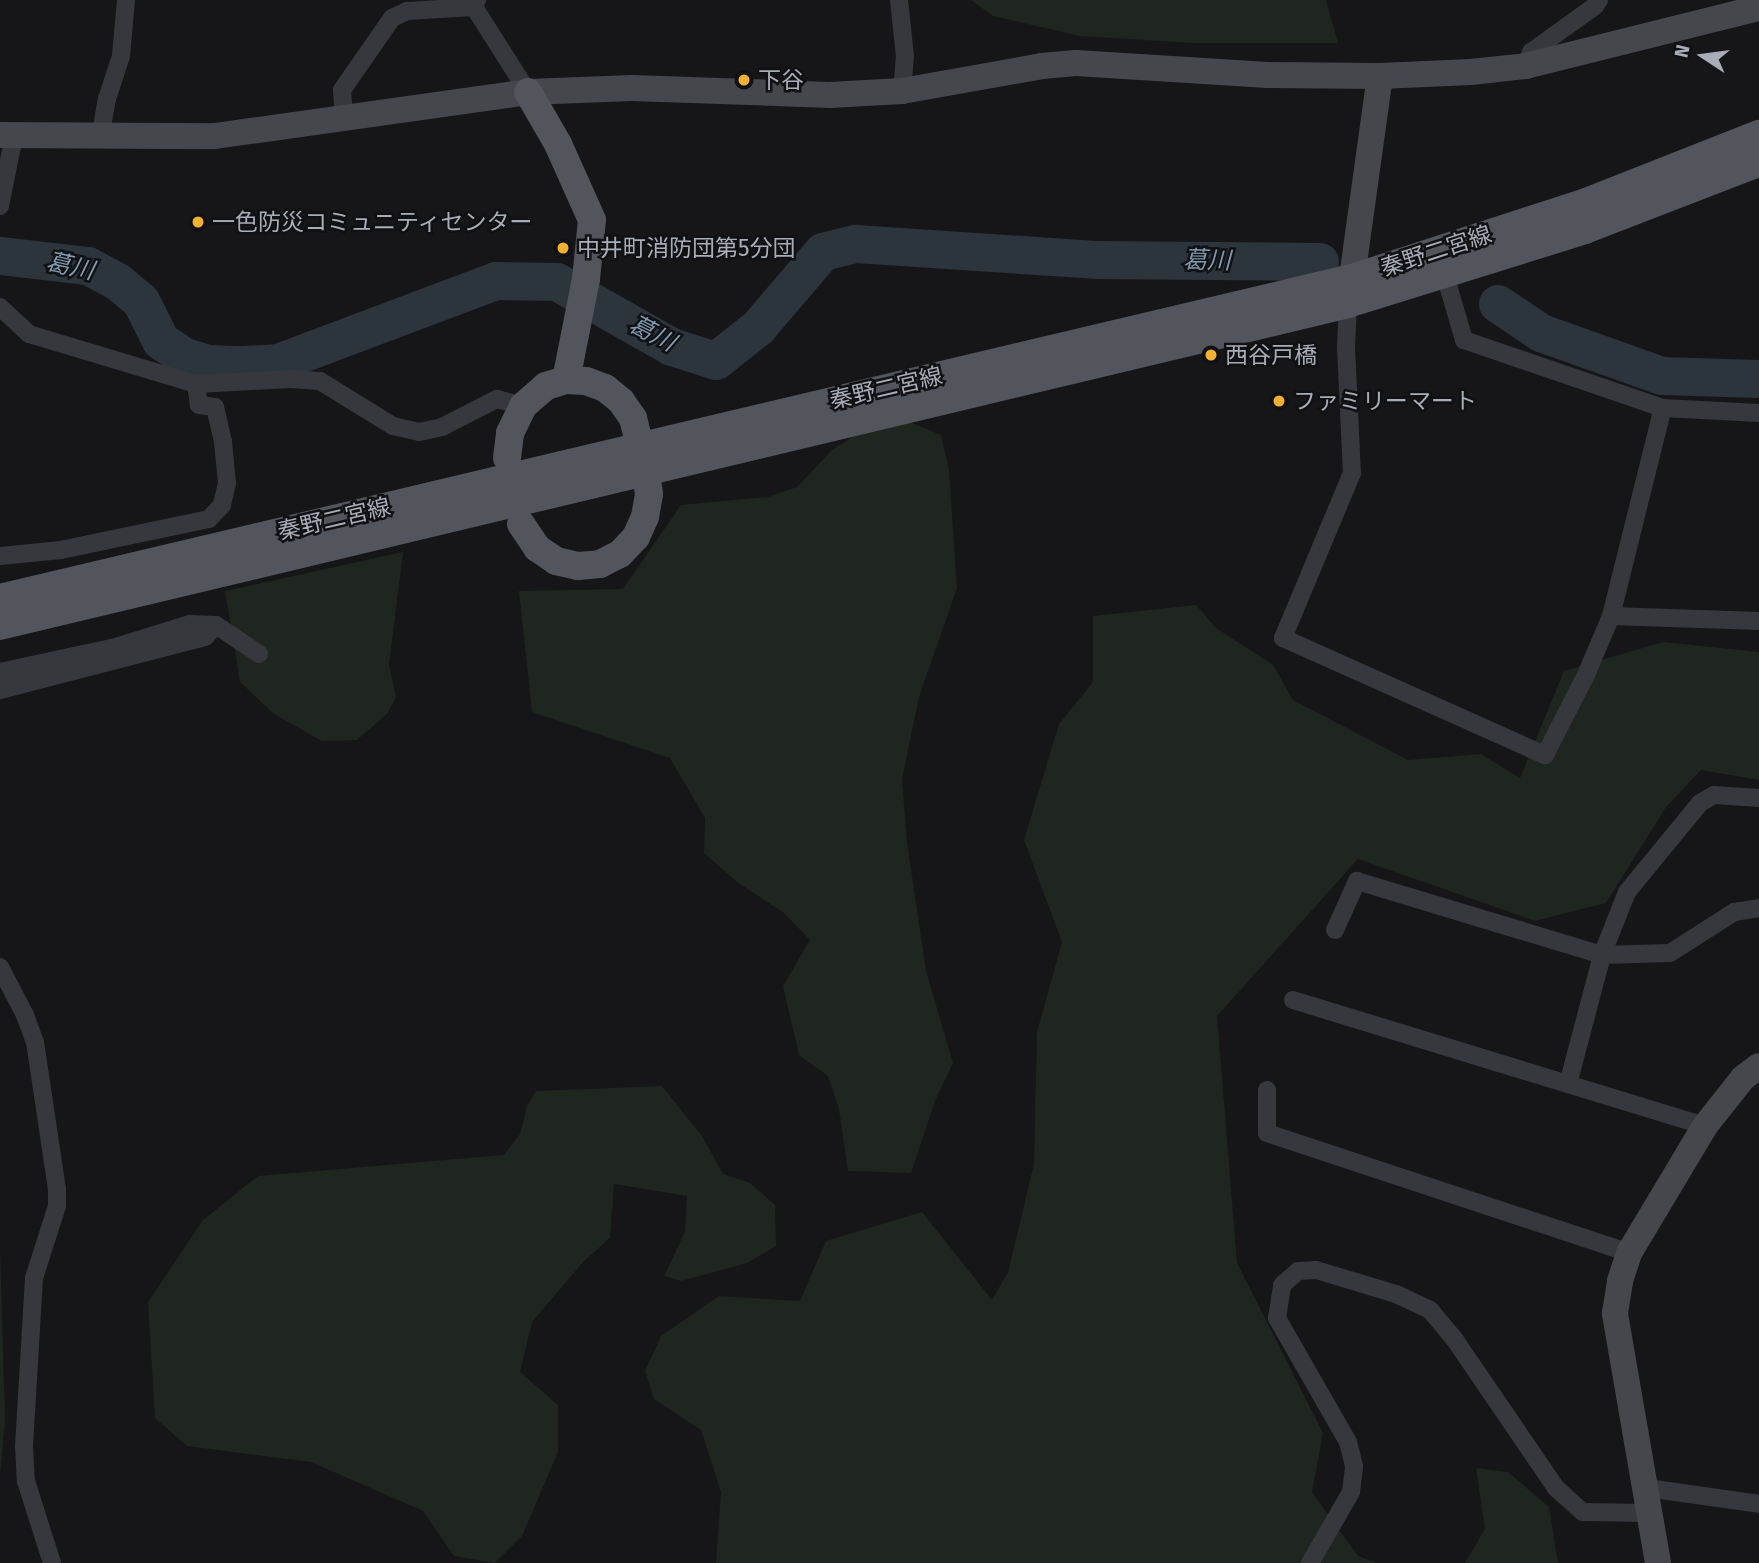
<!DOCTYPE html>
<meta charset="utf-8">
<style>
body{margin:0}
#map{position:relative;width:1759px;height:1563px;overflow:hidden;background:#161618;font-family:"Fira Sans","Noto Sans JP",sans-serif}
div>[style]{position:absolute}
.green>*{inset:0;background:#1e261f}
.river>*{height:38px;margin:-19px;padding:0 19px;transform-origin:19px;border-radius:19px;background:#2c353c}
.street>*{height:18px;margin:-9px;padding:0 9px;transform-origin:9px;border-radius:9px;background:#37383d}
.secondary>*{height:26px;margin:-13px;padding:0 13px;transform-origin:13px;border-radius:13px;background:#45474d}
.primary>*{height:28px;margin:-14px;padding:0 14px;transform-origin:14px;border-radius:14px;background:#53555c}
.dots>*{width:19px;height:19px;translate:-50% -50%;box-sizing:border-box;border:4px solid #111113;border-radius:50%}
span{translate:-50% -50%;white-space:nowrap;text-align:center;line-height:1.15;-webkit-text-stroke:5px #111113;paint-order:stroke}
.poi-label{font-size:23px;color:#a8adb8}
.left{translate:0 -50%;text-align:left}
.street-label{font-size:23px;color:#a8adb8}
.water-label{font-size:24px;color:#7f9bb3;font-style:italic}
.north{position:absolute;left:1668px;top:21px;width:70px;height:70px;-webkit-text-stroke:5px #111113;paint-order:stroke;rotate:283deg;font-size:19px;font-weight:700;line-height:28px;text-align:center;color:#a8adb8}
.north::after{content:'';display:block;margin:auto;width:24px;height:32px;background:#a8adb8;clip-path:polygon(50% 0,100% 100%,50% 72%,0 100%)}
</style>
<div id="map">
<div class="green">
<i style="clip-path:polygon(971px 0,1326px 0,1338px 43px,1192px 43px,1080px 36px,993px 16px)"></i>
<i style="clip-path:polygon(902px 419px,941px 435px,949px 470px,957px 588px,919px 697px,902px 779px,907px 842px,926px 971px,953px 1063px,935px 1101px,911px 1173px,848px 1171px,839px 1109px,828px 1076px,799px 1055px,783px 986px,810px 940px,784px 913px,737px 882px,704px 853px,705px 818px,670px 758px,532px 712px,519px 591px,623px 589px,681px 505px,768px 497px,797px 487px,832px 450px,873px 424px)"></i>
<i style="clip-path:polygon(403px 552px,389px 665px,396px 697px,387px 714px,357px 740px,322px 741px,274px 714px,240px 682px,225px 591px)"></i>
<i style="clip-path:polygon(1196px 605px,1216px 628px,1273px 665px,1293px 700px,1408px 760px,1481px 754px,1520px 778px,1564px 671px,1663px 642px,1759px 652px,1759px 780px,1701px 770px,1666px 807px,1606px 903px,1535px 921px,1358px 859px,1217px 1016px,1237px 1263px,1323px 1433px,1312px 1492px,1358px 1556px,1377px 1563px,716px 1563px,721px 1492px,701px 1430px,654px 1399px,645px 1371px,661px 1336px,719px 1296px,800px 1301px,826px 1241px,922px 1212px,992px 1300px,1008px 1272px,1034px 1164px,1037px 1032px,1062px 942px,1024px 840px,1059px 724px,1093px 682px,1093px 616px)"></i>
<i style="clip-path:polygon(662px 1086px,702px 1136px,723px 1174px,750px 1183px,775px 1205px,776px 1246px,747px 1263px,681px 1281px,664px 1276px,685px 1232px,687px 1196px,614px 1184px,610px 1238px,584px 1261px,532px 1322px,520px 1372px,558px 1405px,558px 1452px,522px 1536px,495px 1563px,454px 1556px,423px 1511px,311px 1462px,187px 1446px,155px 1418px,148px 1302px,203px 1220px,258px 1176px,504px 1155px,520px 1134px,527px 1106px,536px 1091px)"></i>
<i style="clip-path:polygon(0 1250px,5px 1420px,0 1476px)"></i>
<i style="clip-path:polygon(1476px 1468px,1508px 1472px,1549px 1507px,1558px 1563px,1465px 1563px,1485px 1529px)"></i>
</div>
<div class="river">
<i style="left:0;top:256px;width:89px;rotate:6.5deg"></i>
<i style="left:88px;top:266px;width:34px;rotate:28deg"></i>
<i style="left:118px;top:282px;width:30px;rotate:40deg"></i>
<i style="left:141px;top:301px;width:45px;rotate:63.4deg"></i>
<i style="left:161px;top:341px;width:29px;rotate:34deg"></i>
<i style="left:185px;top:357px;width:24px;rotate:17deg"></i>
<i style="left:208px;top:364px;width:35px;rotate:2deg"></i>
<i style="left:243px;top:365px;width:35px;rotate:-3deg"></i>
<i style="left:278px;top:363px;width:233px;rotate:-20.6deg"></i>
<i style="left:496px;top:281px;width:61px;rotate:0.9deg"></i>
<i style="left:557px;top:282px;width:132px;rotate:29.5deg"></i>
<i style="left:672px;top:347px;width:46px;rotate:17.7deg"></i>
<i style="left:716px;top:361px;width:53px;rotate:-38.2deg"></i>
<i style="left:758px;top:328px;width:100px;rotate:-49.5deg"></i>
<i style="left:823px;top:252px;width:34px;rotate:-14deg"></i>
<i style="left:856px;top:244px;width:243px;rotate:3.8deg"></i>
<i style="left:1098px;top:260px;width:222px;rotate:0.5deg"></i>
<i style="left:1498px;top:304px;width:52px;rotate:34deg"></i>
<i style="left:1541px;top:333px;width:128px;rotate:19.6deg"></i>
<i style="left:1662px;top:376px;width:97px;rotate:1.8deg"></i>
</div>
<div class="street">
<i style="left:477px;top:0;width:8px;rotate:113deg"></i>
<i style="left:474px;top:7px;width:101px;rotate:57.6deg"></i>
<i style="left:899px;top:0;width:56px;rotate:83.9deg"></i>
<i style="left:905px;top:56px;width:35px;rotate:95deg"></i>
<i style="left:1526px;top:66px;width:15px;rotate:-70deg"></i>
<i style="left:1531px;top:52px;width:79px;rotate:-35.7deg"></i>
<i style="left:1595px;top:6px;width:7px;rotate:-56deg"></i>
<i style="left:344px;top:118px;width:28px;rotate:-94deg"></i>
<i style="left:342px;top:90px;width:88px;rotate:-55.2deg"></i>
<i style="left:392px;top:18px;width:17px;rotate:-25deg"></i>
<i style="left:407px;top:11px;width:67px;rotate:-3.4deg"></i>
<i style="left:100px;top:138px;width:40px;rotate:-80deg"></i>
<i style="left:107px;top:99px;width:45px;rotate:-72deg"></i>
<i style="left:121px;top:56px;width:56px;rotate:-84.9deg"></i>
<i style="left:0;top:206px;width:71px;rotate:-78.7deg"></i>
<i style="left:1445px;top:275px;width:68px;rotate:73.7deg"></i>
<i style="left:1464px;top:340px;width:210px;rotate:18.9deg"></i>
<i style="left:1663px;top:408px;width:96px;rotate:3deg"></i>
<i style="left:1348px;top:304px;width:43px;rotate:92.7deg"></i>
<i style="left:1346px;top:347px;width:126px;rotate:87.3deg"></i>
<i style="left:1352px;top:473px;width:179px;rotate:112.7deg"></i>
<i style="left:1283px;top:638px;width:287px;rotate:24.1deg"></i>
<i style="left:1545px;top:755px;width:90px;rotate:-62.9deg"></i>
<i style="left:1586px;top:675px;width:64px;rotate:-67deg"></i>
<i style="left:1611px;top:616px;width:214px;rotate:-76deg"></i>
<i style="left:0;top:307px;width:40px;rotate:43deg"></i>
<i style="left:29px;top:334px;width:174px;rotate:16.7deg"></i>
<i style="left:196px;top:384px;width:21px;rotate:82deg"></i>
<i style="left:199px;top:405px;width:16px;rotate:7deg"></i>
<i style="left:215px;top:407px;width:36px;rotate:77deg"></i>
<i style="left:223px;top:442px;width:41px;rotate:84.4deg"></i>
<i style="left:227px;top:483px;width:23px;rotate:103deg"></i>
<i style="left:222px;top:505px;width:19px;rotate:133deg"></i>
<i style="left:209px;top:519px;width:151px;rotate:168.2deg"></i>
<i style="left:61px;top:550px;width:61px;rotate:174.4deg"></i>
<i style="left:196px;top:384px;width:95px;rotate:-3deg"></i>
<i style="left:291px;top:379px;width:29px;rotate:4deg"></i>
<i style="left:320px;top:381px;width:86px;rotate:31.7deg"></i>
<i style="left:393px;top:426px;width:27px;rotate:13deg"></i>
<i style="left:419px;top:432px;width:24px;rotate:-12deg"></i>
<i style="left:442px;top:427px;width:62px;rotate:-27deg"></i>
<i style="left:497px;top:399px;width:27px;rotate:15deg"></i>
<i style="left:1611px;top:616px;width:148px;rotate:1.9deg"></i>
<i style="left:0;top:672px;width:115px;rotate:-12.1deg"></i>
<i style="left:112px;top:648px;width:82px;rotate:-17.1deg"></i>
<i style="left:190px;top:624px;width:26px;rotate:2deg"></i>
<i style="left:216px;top:625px;width:52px;rotate:34deg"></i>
<i style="left:0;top:690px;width:212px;rotate:-14.5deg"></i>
<i style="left:205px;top:637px;width:16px;rotate:-47deg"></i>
<i style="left:1335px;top:930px;width:54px;rotate:-65.8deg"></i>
<i style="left:1357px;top:881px;width:256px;rotate:16.8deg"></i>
<i style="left:1602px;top:955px;width:68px;rotate:-1.7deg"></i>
<i style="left:1670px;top:953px;width:76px;rotate:-32.6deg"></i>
<i style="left:1734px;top:912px;width:25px;rotate:-9deg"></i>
<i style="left:0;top:967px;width:54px;rotate:62.5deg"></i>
<i style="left:25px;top:1015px;width:29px;rotate:70deg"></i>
<i style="left:35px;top:1042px;width:149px;rotate:81.5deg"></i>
<i style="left:57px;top:1189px;width:17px;rotate:90deg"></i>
<i style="left:57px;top:1206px;width:76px;rotate:107.7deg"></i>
<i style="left:34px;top:1278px;width:168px;rotate:93.4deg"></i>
<i style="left:24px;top:1446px;width:35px;rotate:87deg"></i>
<i style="left:26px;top:1481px;width:86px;rotate:72.4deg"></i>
<i style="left:1293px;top:1000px;width:431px;rotate:17deg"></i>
<i style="left:1568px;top:1084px;width:133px;rotate:-75.2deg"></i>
<i style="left:1602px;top:955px;width:68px;rotate:-68.4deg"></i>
<i style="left:1627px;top:892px;width:115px;rotate:-50.6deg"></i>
<i style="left:1700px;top:803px;width:16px;rotate:-30deg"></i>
<i style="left:1714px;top:795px;width:45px;rotate:3.8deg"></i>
<i style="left:1267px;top:1090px;width:43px;rotate:90deg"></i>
<i style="left:1267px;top:1133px;width:381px;rotate:18.3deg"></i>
<i style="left:1647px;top:1488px;width:113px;rotate:8.1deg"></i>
<i style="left:1310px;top:1563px;width:82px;rotate:-60deg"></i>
<i style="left:1351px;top:1492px;width:26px;rotate:-83deg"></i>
<i style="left:1354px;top:1466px;width:25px;rotate:-104deg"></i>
<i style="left:1348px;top:1442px;width:143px;rotate:-119.8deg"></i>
<i style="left:1277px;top:1318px;width:33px;rotate:-81deg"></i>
<i style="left:1282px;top:1285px;width:21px;rotate:-41deg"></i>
<i style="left:1298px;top:1271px;width:18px;rotate:-3deg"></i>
<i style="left:1316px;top:1270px;width:84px;rotate:16.7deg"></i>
<i style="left:1396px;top:1294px;width:38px;rotate:25deg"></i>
<i style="left:1430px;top:1310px;width:39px;rotate:50deg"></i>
<i style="left:1455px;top:1340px;width:179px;rotate:55.7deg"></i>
<i style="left:1556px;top:1488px;width:36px;rotate:42deg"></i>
<i style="left:1583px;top:1512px;width:67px;rotate:0.9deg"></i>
</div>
<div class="secondary">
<i style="left:0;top:135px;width:215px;rotate:0.3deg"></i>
<i style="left:215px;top:136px;width:316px;rotate:-8deg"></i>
<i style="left:528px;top:92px;width:104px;rotate:-2.2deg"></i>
<i style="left:632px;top:88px;width:198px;rotate:2deg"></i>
<i style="left:830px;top:95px;width:72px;rotate:-3.2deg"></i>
<i style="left:902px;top:91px;width:142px;rotate:-10.1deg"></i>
<i style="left:1042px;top:66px;width:34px;rotate:-5deg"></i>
<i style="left:1076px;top:63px;width:192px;rotate:3.6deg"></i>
<i style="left:1268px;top:75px;width:112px;rotate:0.5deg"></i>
<i style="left:1380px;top:76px;width:91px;rotate:-2.5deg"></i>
<i style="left:1471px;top:72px;width:55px;rotate:-6.2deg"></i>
<i style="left:1526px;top:66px;width:240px;rotate:-14deg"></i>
<i style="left:1349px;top:299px;width:225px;rotate:-82.1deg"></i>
<i style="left:1658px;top:1563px;width:254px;rotate:-99.8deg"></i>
<i style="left:1615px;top:1313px;width:32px;rotate:-81deg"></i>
<i style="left:1620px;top:1281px;width:29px;rotate:-72deg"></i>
<i style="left:1629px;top:1253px;width:148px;rotate:-59.1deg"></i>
<i style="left:1705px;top:1126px;width:61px;rotate:-51.6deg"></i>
<i style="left:1743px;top:1078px;width:20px;rotate:-37deg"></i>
</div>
<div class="primary">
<i style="left:528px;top:92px;width:60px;rotate:60deg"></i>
<i style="left:558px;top:144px;width:83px;rotate:65.9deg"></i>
<i style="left:592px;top:220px;width:59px;rotate:95.8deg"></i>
<i style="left:586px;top:279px;width:103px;rotate:101.2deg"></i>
<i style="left:507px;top:458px;width:25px;rotate:-83deg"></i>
<i style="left:510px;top:433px;width:30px;rotate:-64deg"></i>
<i style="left:523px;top:406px;width:30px;rotate:-41deg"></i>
<i style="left:546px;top:386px;width:21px;rotate:-17deg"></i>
<i style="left:566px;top:380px;width:20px;rotate:3deg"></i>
<i style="left:586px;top:381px;width:20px;rotate:20deg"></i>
<i style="left:605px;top:388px;width:21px;rotate:39deg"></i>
<i style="left:621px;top:401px;width:21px;rotate:55deg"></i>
<i style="left:633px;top:418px;width:29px;rotate:76deg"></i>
<i style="left:521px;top:524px;width:29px;rotate:56deg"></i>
<i style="left:537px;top:548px;width:23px;rotate:34deg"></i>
<i style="left:556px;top:561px;width:23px;rotate:13deg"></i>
<i style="left:578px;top:566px;width:22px;rotate:-5deg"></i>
<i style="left:600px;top:564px;width:22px;rotate:-27deg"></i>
<i style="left:620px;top:554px;width:23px;rotate:-47deg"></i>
<i style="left:636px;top:537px;width:22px;rotate:-66deg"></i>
<i style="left:645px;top:517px;width:23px;rotate:-80deg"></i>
<i style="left:649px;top:494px;width:22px;rotate:-98deg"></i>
<i style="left:0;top:598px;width:1389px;rotate:-13.32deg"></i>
<i style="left:1352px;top:278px;width:246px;rotate:-18deg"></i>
<i style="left:1586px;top:202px;width:186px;rotate:-21.5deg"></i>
<i style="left:0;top:626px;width:1386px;rotate:-13.43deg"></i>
<i style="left:1348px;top:304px;width:248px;rotate:-17.3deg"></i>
<i style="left:1585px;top:230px;width:186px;rotate:-21.1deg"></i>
</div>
<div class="dots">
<i style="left:744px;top:80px;background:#f2b134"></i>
<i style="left:198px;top:222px;background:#f2b134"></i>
<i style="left:563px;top:248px;background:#f2b134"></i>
<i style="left:1211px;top:355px;background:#f2b134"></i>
<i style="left:1279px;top:401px;background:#f2b134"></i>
</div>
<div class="poi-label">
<span class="left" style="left:758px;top:80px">下谷</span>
<span class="left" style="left:212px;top:222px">一色防災コミュニティセンター</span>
<span class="left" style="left:577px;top:248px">中井町消防団第5分団</span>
<span class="left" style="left:1225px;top:355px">西谷戸橋</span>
<span class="left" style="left:1293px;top:401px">ファミリーマート</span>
</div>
<div class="street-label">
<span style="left:1436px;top:251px;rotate:-18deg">秦野二宮線</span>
<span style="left:886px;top:388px;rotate:-13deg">秦野二宮線</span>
<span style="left:334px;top:519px;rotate:-13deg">秦野二宮線</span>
</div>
<div class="water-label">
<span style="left:1207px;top:261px;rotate:1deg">葛川</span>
<span style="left:70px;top:267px;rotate:12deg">葛川</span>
<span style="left:652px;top:334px;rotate:27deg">葛川</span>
</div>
<div class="north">N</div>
</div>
